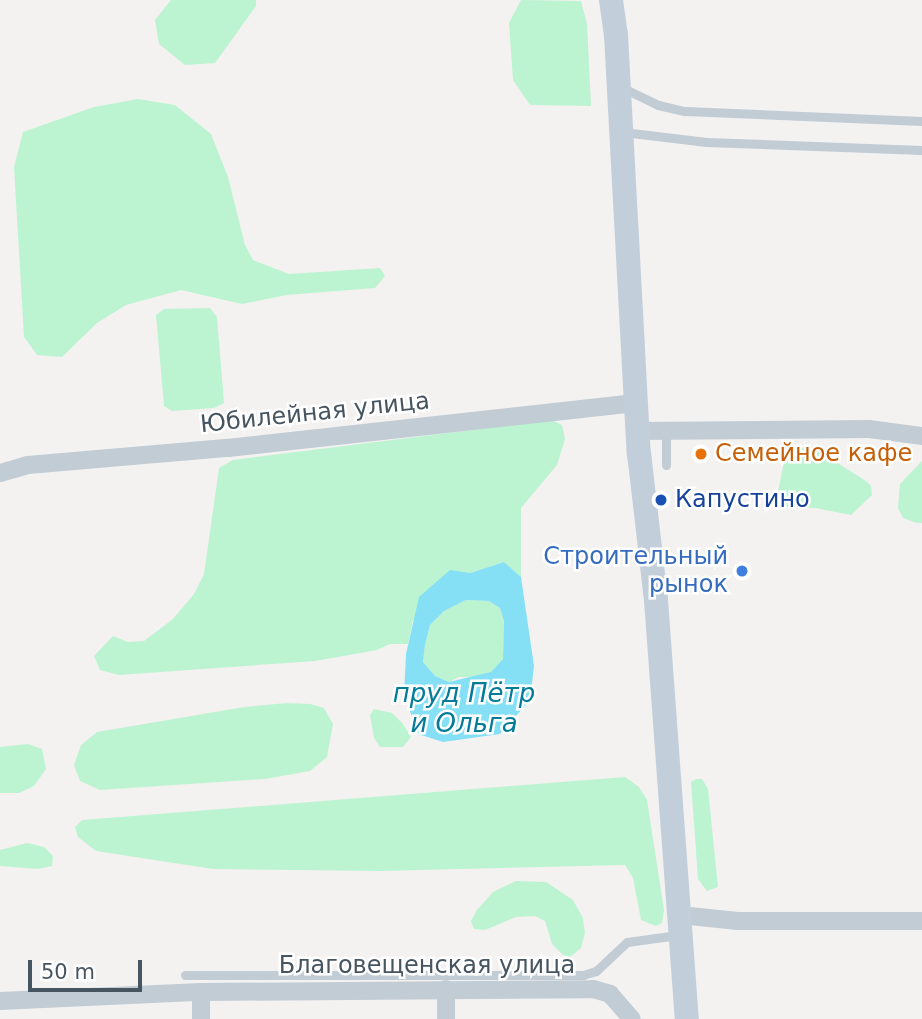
<!DOCTYPE html>
<meta charset="utf-8">
<style>
body{margin:0}
#map{position:relative;width:922px;height:1019px;overflow:hidden;background:#f4f1f1;font-family:"DejaVu Sans",sans-serif}
div>[style]{position:absolute}
.green>*{inset:0;background:#bcf4d1}
.water>*{inset:0;background:#85e0f5}
.lane>*{height:9px;margin:-4.5px;padding:0 4.5px;transform-origin:4.5px;border-radius:4.5px;background:#c1ccd4}
.street>*{height:18px;margin:-9px;padding:0 9px;transform-origin:9px;border-radius:9px;background:#c1ccd4}
.secondary>*{height:24px;margin:-12px;padding:0 12px;transform-origin:12px;border-radius:12px;background:#c2cfdb}
.dots>*{width:19px;height:19px;translate:-50% -50%;box-sizing:border-box;border:4px solid #fff;border-radius:50%}
span{translate:-50% -50%;white-space:nowrap;text-align:center;line-height:1.15;-webkit-text-stroke:5px #fff;paint-order:stroke}
.street-label{font-size:24px;color:#475561}
.food-label{font-size:24px;color:#c56008}
.left{translate:0 -50%;text-align:left}
.transit-label{font-size:24px;color:#164399}
.shop-label{font-size:24px;color:#366cbe}
.right{translate:-100% -50%;text-align:right}
.water-label{font-size:26px;color:#037c99;font-style:italic}
.scale{position:absolute;left:28px;top:960px;width:114px;height:32px;box-sizing:border-box;border:4px solid #475561;border-top:0;padding-left:9px;font-size:21px;line-height:24px;white-space:nowrap;color:#475561;-webkit-text-stroke:5px #fff;paint-order:stroke}
</style>
<div id="map">
<div class="green">
<i style="clip-path:polygon(171px 0,256px 0,256px 6px,215px 63px,185px 65px,159px 44px,155px 20px)"></i>
<i style="clip-path:polygon(521px 0,581px 1px,587px 24px,591px 106px,530px 105px,513px 80px,509px 23px)"></i>
<i style="clip-path:polygon(138px 99px,175px 105px,211px 134px,228px 177px,245px 245px,253px 260px,289px 274px,380px 268px,385px 276px,375px 288px,287px 295px,242px 304px,181px 290px,126px 305px,97px 323px,62px 357px,37px 355px,24px 337px,14px 167px,23px 132px,94px 107px)"></i>
<i style="clip-path:polygon(210px 308px,217px 317px,224px 403px,214px 408px,172px 411px,164px 406px,156px 315px,164px 309px)"></i>
<i style="clip-path:polygon(552px 420px,562px 425px,565px 439px,557px 465px,521px 508px,521px 577px,504px 562px,470px 573px,413px 620px,408px 644px,390px 644px,377px 650px,315px 661px,119px 675px,100px 670px,94px 656px,113px 636px,128px 642px,144px 641px,173px 619px,194px 594px,204px 574px,219px 468px,233px 460px)"></i>
<i style="clip-path:polygon(787px 447px,815px 449px,866px 481px,871px 486px,872px 495px,851px 515px,815px 508px,775px 506px)"></i>
<i style="clip-path:polygon(922px 461px,922px 523px,917px 523px,903px 518px,898px 508px,899px 495px,900px 484px)"></i>
<i style="clip-path:polygon(466px 600px,489px 601px,500px 608px,504px 621px,503px 659px,491px 672px,476px 677px,459px 677px,449px 682px,435px 676px,423px 662px,425px 645px,430px 625px,444px 611px)"></i>
<i style="clip-path:polygon(287px 703px,310px 704px,324px 708px,333px 724px,327px 757px,310px 771px,265px 779px,100px 790px,80px 781px,74px 765px,81px 745px,97px 732px,244px 707px)"></i>
<i style="clip-path:polygon(374px 709px,392px 713px,403px 724px,411px 737px,403px 747px,380px 747px,374px 738px,370px 715px)"></i>
<i style="clip-path:polygon(28px 744px,42px 749px,46px 769px,34px 786px,19px 793px,0 793px,0 747px)"></i>
<i style="clip-path:polygon(625px 777px,639px 787px,647px 800px,664px 910px,662px 923px,656px 926px,641px 920px,633px 878px,625px 865px,380px 871px,213px 869px,96px 851px,78px 837px,75px 827px,82px 820px)"></i>
<i style="clip-path:polygon(696px 779px,702px 779px,708px 789px,718px 887px,707px 891px,698px 879px,691px 782px)"></i>
<i style="clip-path:polygon(27px 843px,44px 847px,53px 856px,52px 866px,38px 869px,0 866px,0 850px)"></i>
<i style="clip-path:polygon(516px 881px,546px 882px,573px 900px,583px 918px,585px 933px,581px 948px,570px 957px,563px 955px,552px 944px,545px 921px,535px 916px,516px 917px,485px 930px,474px 929px,471px 921px,477px 910px,493px 892px)"></i>
</div>
<div class="water">
<i style="clip-path:polygon(evenodd,504px 562px,521px 577px,534px 666px,530px 700px,500px 734px,443px 742px,418px 734px,404px 694px,406px 654px,419px 597px,450px 570px,470px 573px,504px 562px,466px 600px,489px 601px,500px 608px,504px 621px,503px 659px,491px 672px,449px 682px,435px 676px,423px 662px,425px 645px,430px 625px,444px 611px,466px 600px)"></i>
</div>
<div class="lane">
<i style="left:621px;top:87px;width:41px;rotate:25.9deg"></i>
<i style="left:658px;top:105px;width:28px;rotate:13deg"></i>
<i style="left:685px;top:111px;width:237px;rotate:2.4deg"></i>
<i style="left:623px;top:132px;width:84px;rotate:6.9deg"></i>
<i style="left:706px;top:142px;width:216px;rotate:2.1deg"></i>
<i style="left:666px;top:465px;width:33px;rotate:-90deg"></i>
<i style="left:185px;top:975px;width:398px"></i>
<i style="left:583px;top:975px;width:14px;rotate:-17deg"></i>
<i style="left:596px;top:971px;width:42px;rotate:-43.1deg"></i>
<i style="left:627px;top:942px;width:51px;rotate:-7.8deg"></i>
</div>
<div class="street">
<i style="left:639px;top:431px;width:230px;rotate:-0.5deg"></i>
<i style="left:869px;top:429px;width:53px;rotate:7.5deg"></i>
<i style="left:0;top:473px;width:29px;rotate:-16deg"></i>
<i style="left:28px;top:465px;width:201px;rotate:-4.9deg"></i>
<i style="left:228px;top:448px;width:410px;rotate:-6.3deg"></i>
<i style="left:680px;top:915px;width:58px;rotate:5.9deg"></i>
<i style="left:738px;top:921px;width:184px"></i>
<i style="left:446px;top:989px;width:30px;rotate:90deg"></i>
<i style="left:201px;top:992px;width:27px;rotate:90deg"></i>
<i style="left:0;top:1001px;width:201px;rotate:-2.6deg"></i>
<i style="left:201px;top:992px;width:392px;rotate:-0.4deg"></i>
<i style="left:593px;top:989px;width:18px;rotate:16deg"></i>
<i style="left:610px;top:994px;width:33px;rotate:49deg"></i>
</div>
<div class="secondary">
<i style="left:611px;top:0;width:35px;rotate:82deg"></i>
<i style="left:616px;top:35px;width:419px;rotate:86.9deg"></i>
<i style="left:639px;top:453px;width:148px;rotate:83.4deg"></i>
<i style="left:656px;top:600px;width:420px;rotate:85.8deg"></i>
</div>
<div class="dots">
<i style="left:701px;top:454px;background:#e8710a"></i>
<i style="left:661px;top:500px;background:#1a4fb4"></i>
<i style="left:742px;top:571px;background:#3f7fe0"></i>
</div>
<div class="street-label">
<span style="left:315px;top:413px;rotate:-6deg">Юбилейная улица</span>
<span style="left:427px;top:966px">Благовещенская улица</span>
</div>
<div class="food-label">
<span class="left" style="left:715px;top:454px">Семейное кафе</span>
</div>
<div class="transit-label">
<span class="left" style="left:675px;top:500px">Капустино</span>
</div>
<div class="shop-label">
<span class="right" style="left:728px;top:571px">Строительный<br>рынок</span>
</div>
<div class="water-label">
<span style="left:464px;top:709px">пруд Пётр<br>и Ольга</span>
</div>
<div class="scale">50 m</div>
</div>
